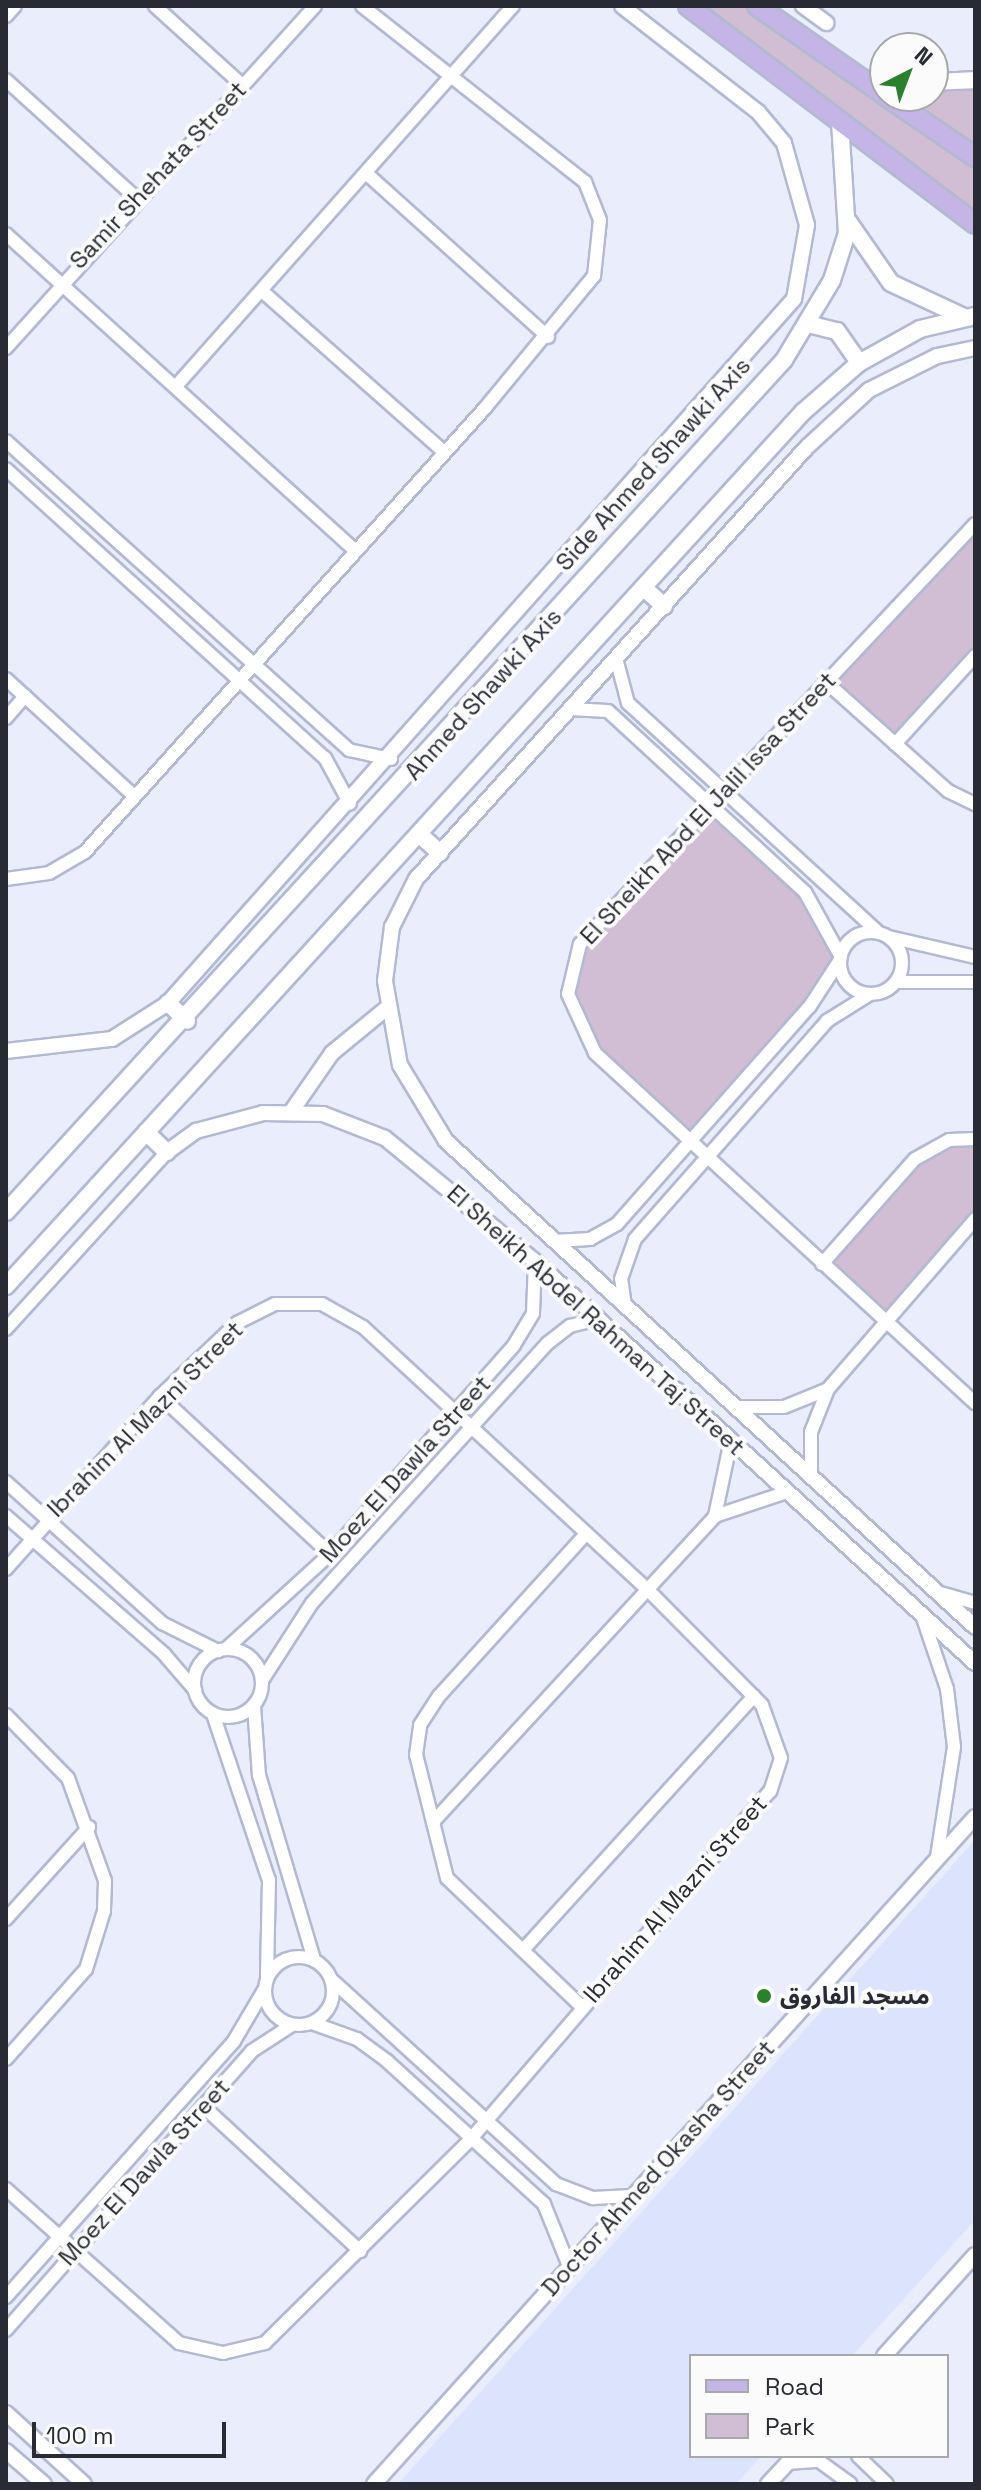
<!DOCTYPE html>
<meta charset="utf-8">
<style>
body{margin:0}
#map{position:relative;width:981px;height:2490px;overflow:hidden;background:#e9edfc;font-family:"Space Grotesk","Noto Sans Arabic",sans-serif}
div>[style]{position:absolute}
.built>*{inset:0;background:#dce3fd}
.green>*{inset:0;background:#d2bed4}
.roads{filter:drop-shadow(2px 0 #b2b9d1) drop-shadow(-2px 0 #b2b9d1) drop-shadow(0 2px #b2b9d1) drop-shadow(0 -2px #b2b9d1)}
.minor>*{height:12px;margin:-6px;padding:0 6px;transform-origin:6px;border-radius:6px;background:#fff}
.minor>.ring{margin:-6px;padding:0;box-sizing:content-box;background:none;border:12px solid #fff;border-radius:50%}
.tertiary>*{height:14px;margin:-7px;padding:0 7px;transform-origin:7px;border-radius:7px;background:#fff}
.secondary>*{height:16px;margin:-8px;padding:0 8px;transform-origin:8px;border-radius:8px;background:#fff}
.primary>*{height:18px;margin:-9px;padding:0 9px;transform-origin:9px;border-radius:9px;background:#c5b5e6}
.dots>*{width:22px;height:22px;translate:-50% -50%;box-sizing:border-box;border:4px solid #fbfbfb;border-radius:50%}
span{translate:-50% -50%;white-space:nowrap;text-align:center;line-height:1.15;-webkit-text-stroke:8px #fbfbfb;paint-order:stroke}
.street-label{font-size:24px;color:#282b34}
.poi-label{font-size:24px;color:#282b34;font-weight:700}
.left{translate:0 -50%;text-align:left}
.frame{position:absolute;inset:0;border:8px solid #282b34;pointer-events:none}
.legend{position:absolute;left:689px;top:2354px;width:260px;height:104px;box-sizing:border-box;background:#fbfbfb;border:2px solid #a7a8ab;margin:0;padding:10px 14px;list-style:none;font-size:24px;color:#282b34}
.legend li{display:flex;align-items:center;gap:16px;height:40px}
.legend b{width:40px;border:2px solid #a7a8ab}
.north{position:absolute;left:869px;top:32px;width:80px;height:80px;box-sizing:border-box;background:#fbfbfb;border:2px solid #a7a8ab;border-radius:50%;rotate:42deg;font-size:22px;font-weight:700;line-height:32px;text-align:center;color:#282b34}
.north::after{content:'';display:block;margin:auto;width:28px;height:36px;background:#2b802d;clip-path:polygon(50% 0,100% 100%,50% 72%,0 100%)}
.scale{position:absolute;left:32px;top:2422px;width:194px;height:36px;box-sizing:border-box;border:4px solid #282b34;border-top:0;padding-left:10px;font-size:24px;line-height:28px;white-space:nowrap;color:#282b34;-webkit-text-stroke:6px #fbfbfb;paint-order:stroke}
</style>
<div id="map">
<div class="built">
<i style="clip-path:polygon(975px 1840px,975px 2220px,852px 2356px,691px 2356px,691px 2456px,761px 2456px,736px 2484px,398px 2484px)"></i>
</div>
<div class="green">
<i style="clip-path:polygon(688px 6px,757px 6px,863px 80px,885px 81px,885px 96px,933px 96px,933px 82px,975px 80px,975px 224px)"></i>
<i style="clip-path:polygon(975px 525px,975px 656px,895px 744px,825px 681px)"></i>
<i style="clip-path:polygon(711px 805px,805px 892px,840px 960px,691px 1142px,595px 1053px,573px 1015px,573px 960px)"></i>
<i style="clip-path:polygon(975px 1139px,975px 1219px,884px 1322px,822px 1264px,930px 1147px)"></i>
</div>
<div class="roads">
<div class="minor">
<i style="left:155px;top:6px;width:118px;rotate:42.2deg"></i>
<i style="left:6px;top:16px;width:13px;rotate:-48deg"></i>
<i style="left:6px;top:80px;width:176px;rotate:42.2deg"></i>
<i style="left:366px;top:173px;width:245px;rotate:42deg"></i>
<i style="left:6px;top:234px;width:469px;rotate:42.2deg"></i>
<i style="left:262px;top:291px;width:242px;rotate:41.5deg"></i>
<i style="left:6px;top:348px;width:461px;rotate:-47.9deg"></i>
<i style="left:177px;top:385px;width:506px;rotate:-48.44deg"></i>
<i style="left:6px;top:441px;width:462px;rotate:42deg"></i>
<i style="left:349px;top:750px;width:43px;rotate:12.1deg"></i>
<i style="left:6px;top:469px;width:430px;rotate:42.2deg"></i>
<i style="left:325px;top:758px;width:52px;rotate:61.5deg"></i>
<i style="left:975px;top:524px;width:577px;rotate:133.24deg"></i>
<i style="left:580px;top:944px;width:51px;rotate:103.5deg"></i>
<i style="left:568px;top:994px;width:65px;rotate:65.4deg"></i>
<i style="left:595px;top:1053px;width:517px;rotate:42.65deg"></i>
<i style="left:616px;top:658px;width:47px;rotate:75.1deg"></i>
<i style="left:628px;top:703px;width:340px;rotate:42.5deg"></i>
<i style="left:6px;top:679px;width:173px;rotate:42.4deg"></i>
<i style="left:825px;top:681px;width:165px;rotate:41.8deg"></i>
<i style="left:948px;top:791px;width:30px;rotate:26deg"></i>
<i style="left:570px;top:709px;width:38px;rotate:3deg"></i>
<i style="left:608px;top:711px;width:268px;rotate:42.6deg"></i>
<i style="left:805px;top:892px;width:74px;rotate:61deg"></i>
<i style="left:6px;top:718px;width:29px;rotate:-49deg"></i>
<i style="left:895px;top:744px;width:119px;rotate:-47.7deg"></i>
<i style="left:6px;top:879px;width:43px;rotate:-7.9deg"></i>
<i style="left:49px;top:873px;width:42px;rotate:-30.3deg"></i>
<i style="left:85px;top:852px;width:598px;rotate:-47.98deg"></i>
<i style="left:485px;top:408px;width:171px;rotate:-50.5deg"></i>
<i style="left:594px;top:276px;width:56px;rotate:-83.9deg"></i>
<i style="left:600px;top:220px;width:41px;rotate:-111.5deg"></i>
<i style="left:585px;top:182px;width:284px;rotate:-141.7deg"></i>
<i class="ring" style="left:840px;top:932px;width:50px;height:50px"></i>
<i style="left:889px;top:937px;width:88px;rotate:13.1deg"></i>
<i style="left:896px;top:982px;width:79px"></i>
<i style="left:554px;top:1241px;width:36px;rotate:-3deg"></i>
<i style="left:590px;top:1239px;width:31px;rotate:-29deg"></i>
<i style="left:617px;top:1224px;width:291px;rotate:-48.5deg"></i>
<i style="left:810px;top:1006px;width:55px;rotate:-56.9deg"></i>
<i style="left:822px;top:1264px;width:140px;rotate:-48.5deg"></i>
<i style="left:915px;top:1159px;width:39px;rotate:-29deg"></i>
<i style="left:949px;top:1140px;width:26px;rotate:-2deg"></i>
<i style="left:625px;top:1306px;width:27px;rotate:-98deg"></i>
<i style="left:621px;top:1279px;width:42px;rotate:-70.7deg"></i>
<i style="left:635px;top:1239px;width:290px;rotate:-48.6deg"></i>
<i style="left:827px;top:1021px;width:51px;rotate:-32.1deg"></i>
<i style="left:6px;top:1329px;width:239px;rotate:-47.7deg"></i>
<i style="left:160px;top:1396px;width:232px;rotate:42.9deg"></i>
<i style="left:735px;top:1407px;width:49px"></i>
<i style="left:784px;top:1407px;width:45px;rotate:-22deg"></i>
<i style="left:811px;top:1477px;width:45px;rotate:-90deg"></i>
<i style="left:811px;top:1432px;width:46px;rotate:-68.4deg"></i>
<i style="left:828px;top:1389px;width:225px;rotate:-49.1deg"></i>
<i style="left:6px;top:1482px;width:210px;rotate:42.1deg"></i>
<i style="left:162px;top:1623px;width:63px;rotate:26.6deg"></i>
<i style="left:6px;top:1516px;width:210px;rotate:41.1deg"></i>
<i style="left:164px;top:1654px;width:48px;rotate:49.3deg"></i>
<i style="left:715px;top:1516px;width:78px;rotate:-78.1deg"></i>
<i style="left:6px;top:1569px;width:232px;rotate:-48.3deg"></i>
<i style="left:160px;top:1396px;width:106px;rotate:-43.5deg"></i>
<i style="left:237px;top:1323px;width:42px;rotate:-26.6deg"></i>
<i style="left:275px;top:1304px;width:47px"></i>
<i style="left:322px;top:1304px;width:47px;rotate:29.3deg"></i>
<i style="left:363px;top:1327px;width:386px;rotate:42.7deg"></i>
<i style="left:647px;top:1589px;width:163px;rotate:45.2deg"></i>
<i style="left:762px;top:1705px;width:56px;rotate:70.3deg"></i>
<i style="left:781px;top:1758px;width:35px;rotate:108deg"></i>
<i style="left:770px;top:1791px;width:460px;rotate:130.7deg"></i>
<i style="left:470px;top:2140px;width:289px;rotate:135.3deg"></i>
<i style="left:265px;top:2343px;width:43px;rotate:166.6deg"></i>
<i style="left:223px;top:2353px;width:45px;rotate:-167.2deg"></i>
<i style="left:179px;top:2343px;width:232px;rotate:-138.3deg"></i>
<i style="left:937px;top:1592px;width:40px;rotate:16deg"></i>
<i style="left:922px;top:1615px;width:78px;rotate:71.3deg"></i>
<i style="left:947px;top:1689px;width:58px;rotate:83.1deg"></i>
<i style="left:954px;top:1747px;width:111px;rotate:98.8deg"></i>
<i style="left:226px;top:1649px;width:141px;rotate:-42.4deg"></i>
<i style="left:330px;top:1554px;width:278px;rotate:-48.6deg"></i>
<i style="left:514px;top:1345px;width:37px;rotate:-59deg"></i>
<i style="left:533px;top:1313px;width:52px;rotate:-87.8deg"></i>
<i class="ring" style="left:194px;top:1649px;width:56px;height:56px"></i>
<i style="left:263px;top:1679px;width:90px;rotate:-57.2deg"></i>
<i style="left:312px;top:1603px;width:351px;rotate:-47.8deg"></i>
<i style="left:548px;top:1343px;width:28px;rotate:-38deg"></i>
<i style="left:570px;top:1326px;width:30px;rotate:-14deg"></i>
<i style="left:254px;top:1706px;width:69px;rotate:85.9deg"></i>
<i style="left:259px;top:1775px;width:193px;rotate:73.4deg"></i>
<i style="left:213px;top:1714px;width:175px;rotate:71.4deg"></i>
<i style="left:269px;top:1880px;width:98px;rotate:91.2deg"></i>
<i style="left:6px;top:1715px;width:88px;rotate:45.5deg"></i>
<i style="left:68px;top:1778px;width:109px;rotate:70.2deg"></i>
<i style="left:105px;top:1881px;width:30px;rotate:92deg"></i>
<i style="left:104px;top:1911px;width:61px;rotate:107.2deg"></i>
<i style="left:86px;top:1969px;width:120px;rotate:131.6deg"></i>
<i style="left:433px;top:1822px;width:416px;rotate:-47.3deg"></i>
<i style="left:715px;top:1516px;width:76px;rotate:-18.4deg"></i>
<i style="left:6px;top:1919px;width:124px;rotate:-47.9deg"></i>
<i style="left:523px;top:1950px;width:343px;rotate:-47.7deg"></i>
<i class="ring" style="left:265px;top:1957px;width:56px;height:56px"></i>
<i style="left:333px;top:1981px;width:302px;rotate:42.3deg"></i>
<i style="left:556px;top:2184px;width:40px;rotate:21deg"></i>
<i style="left:593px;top:2198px;width:38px;rotate:-3deg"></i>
<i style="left:581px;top:2006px;width:185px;rotate:-136.3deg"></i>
<i style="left:447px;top:1878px;width:127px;rotate:-104.1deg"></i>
<i style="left:416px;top:1755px;width:30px;rotate:-82deg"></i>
<i style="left:420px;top:1725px;width:35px;rotate:-57deg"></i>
<i style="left:439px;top:1696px;width:219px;rotate:-47.8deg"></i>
<i style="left:312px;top:2023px;width:48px;rotate:19.6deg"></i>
<i style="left:357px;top:2039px;width:37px;rotate:36deg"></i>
<i style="left:387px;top:2061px;width:212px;rotate:42.3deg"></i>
<i style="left:544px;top:2204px;width:67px;rotate:68deg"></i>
<i style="left:203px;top:2106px;width:214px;rotate:42.7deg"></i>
<i style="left:6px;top:2297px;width:343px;rotate:-48.3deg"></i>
<i style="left:234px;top:2041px;width:59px;rotate:-59.5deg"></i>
<i style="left:6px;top:2330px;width:372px;rotate:-48.6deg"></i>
<i style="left:252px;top:2051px;width:48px;rotate:-33deg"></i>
<i style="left:858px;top:2456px;width:40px;rotate:44deg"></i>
<i style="left:787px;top:2463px;width:32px;rotate:-4deg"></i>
<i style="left:819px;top:2461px;width:39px;rotate:36deg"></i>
</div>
<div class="tertiary">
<i style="left:803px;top:6px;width:29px;rotate:36deg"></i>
<i style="left:975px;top:348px;width:39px;rotate:168deg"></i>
<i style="left:937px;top:356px;width:76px;rotate:153.4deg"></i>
<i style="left:869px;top:390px;width:84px;rotate:137.4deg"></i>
<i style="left:807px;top:447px;width:583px;rotate:132.15deg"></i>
<i style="left:416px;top:879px;width:54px;rotate:116.6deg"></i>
<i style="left:392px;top:927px;width:54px;rotate:97.4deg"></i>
<i style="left:385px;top:981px;width:85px;rotate:79.9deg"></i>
<i style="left:400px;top:1065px;width:89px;rotate:58.8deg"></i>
<i style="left:446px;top:1141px;width:718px;rotate:42.57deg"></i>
<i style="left:6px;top:1051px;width:107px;rotate:-6.5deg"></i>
<i style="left:112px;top:1039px;width:67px;rotate:-32.7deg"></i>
<i style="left:168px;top:1003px;width:942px;rotate:-48.36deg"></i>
<i style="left:794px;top:299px;width:75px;rotate:-80deg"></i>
<i style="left:807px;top:225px;width:85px;rotate:-105.7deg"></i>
<i style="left:784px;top:143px;width:40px;rotate:-130deg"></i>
<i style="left:758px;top:112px;width:172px;rotate:-142.1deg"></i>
<i style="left:291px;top:1112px;width:72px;rotate:-55.2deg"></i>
<i style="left:332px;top:1053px;width:72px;rotate:-39.4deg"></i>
<i style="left:167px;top:1152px;width:36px;rotate:-36deg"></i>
<i style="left:196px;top:1131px;width:69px;rotate:-15deg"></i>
<i style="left:263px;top:1113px;width:60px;rotate:1deg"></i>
<i style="left:323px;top:1114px;width:66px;rotate:21.2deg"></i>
<i style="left:385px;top:1138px;width:194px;rotate:39.4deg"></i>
<i style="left:535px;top:1261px;width:596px;rotate:42.42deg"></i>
<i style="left:884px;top:2356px;width:136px;rotate:-48deg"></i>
<i style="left:6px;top:2413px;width:105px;rotate:42.3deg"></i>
<i style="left:6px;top:2451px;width:50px;rotate:41deg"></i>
<i style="left:374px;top:2484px;width:898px;rotate:-47.98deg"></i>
<i style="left:768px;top:2484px;width:38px;rotate:-47deg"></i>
</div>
<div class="secondary">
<i style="left:933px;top:82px;width:42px;rotate:-2.7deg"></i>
<i style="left:848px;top:221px;width:75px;rotate:55.3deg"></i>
<i style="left:891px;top:283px;width:81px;rotate:25deg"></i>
<i style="left:808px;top:324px;width:30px;rotate:14deg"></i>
<i style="left:837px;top:331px;width:39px;rotate:55deg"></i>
<i style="left:644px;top:588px;width:27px;rotate:42deg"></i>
<i style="left:419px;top:834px;width:28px;rotate:42deg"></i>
<i style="left:168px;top:1003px;width:26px;rotate:43deg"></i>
<i style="left:146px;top:1132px;width:29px;rotate:44deg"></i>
<i style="left:6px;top:1212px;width:1154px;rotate:-47.6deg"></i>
<i style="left:784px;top:360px;width:93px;rotate:-59deg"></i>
<i style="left:832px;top:280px;width:49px;rotate:-72.3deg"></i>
<i style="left:847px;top:233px;width:111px;rotate:-93.6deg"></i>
<i style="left:6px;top:1286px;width:1183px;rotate:-47.64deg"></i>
<i style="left:803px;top:412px;width:74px;rotate:-41.2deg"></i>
<i style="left:859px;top:363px;width:70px;rotate:-29.1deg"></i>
<i style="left:920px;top:329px;width:57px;rotate:-13.3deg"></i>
</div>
<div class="primary">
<i style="left:688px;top:6px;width:360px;rotate:37.2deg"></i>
<i style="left:757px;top:6px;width:156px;rotate:34.8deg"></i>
<i style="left:886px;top:96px;width:108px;rotate:34.4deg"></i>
</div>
</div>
<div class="dots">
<i style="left:764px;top:1996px;background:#2b802d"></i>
</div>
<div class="street-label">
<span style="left:158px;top:175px;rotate:-47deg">Samir Shehata Street</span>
<span style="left:653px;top:464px;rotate:-48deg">Side Ahmed Shawki Axis</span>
<span style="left:483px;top:694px;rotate:-48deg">Ahmed Shawki Axis</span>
<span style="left:708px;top:808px;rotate:-47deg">El Sheikh Abd El Jalil Issa Street</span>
<span style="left:596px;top:1320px;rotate:42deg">El Sheikh Abdel Rahman Taj Street</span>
<span style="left:145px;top:1419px;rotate:-45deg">Ibrahim Al Mazni Street</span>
<span style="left:405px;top:1469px;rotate:-48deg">Moez El Dawla Street</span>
<span style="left:675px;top:1899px;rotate:-49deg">Ibrahim Al Mazni Street</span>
<span style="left:658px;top:2168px;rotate:-48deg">Doctor Ahmed Okasha Street</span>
<span style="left:144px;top:2172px;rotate:-48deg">Moez El Dawla Street</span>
</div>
<div class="poi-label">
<span class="left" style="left:780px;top:1996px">مسجد الفاروق</span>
</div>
<div class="frame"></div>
<ul class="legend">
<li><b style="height:10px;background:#c5b5e6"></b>Road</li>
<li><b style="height:22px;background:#d2bed4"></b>Park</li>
</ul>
<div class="north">N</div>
<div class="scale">100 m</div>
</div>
